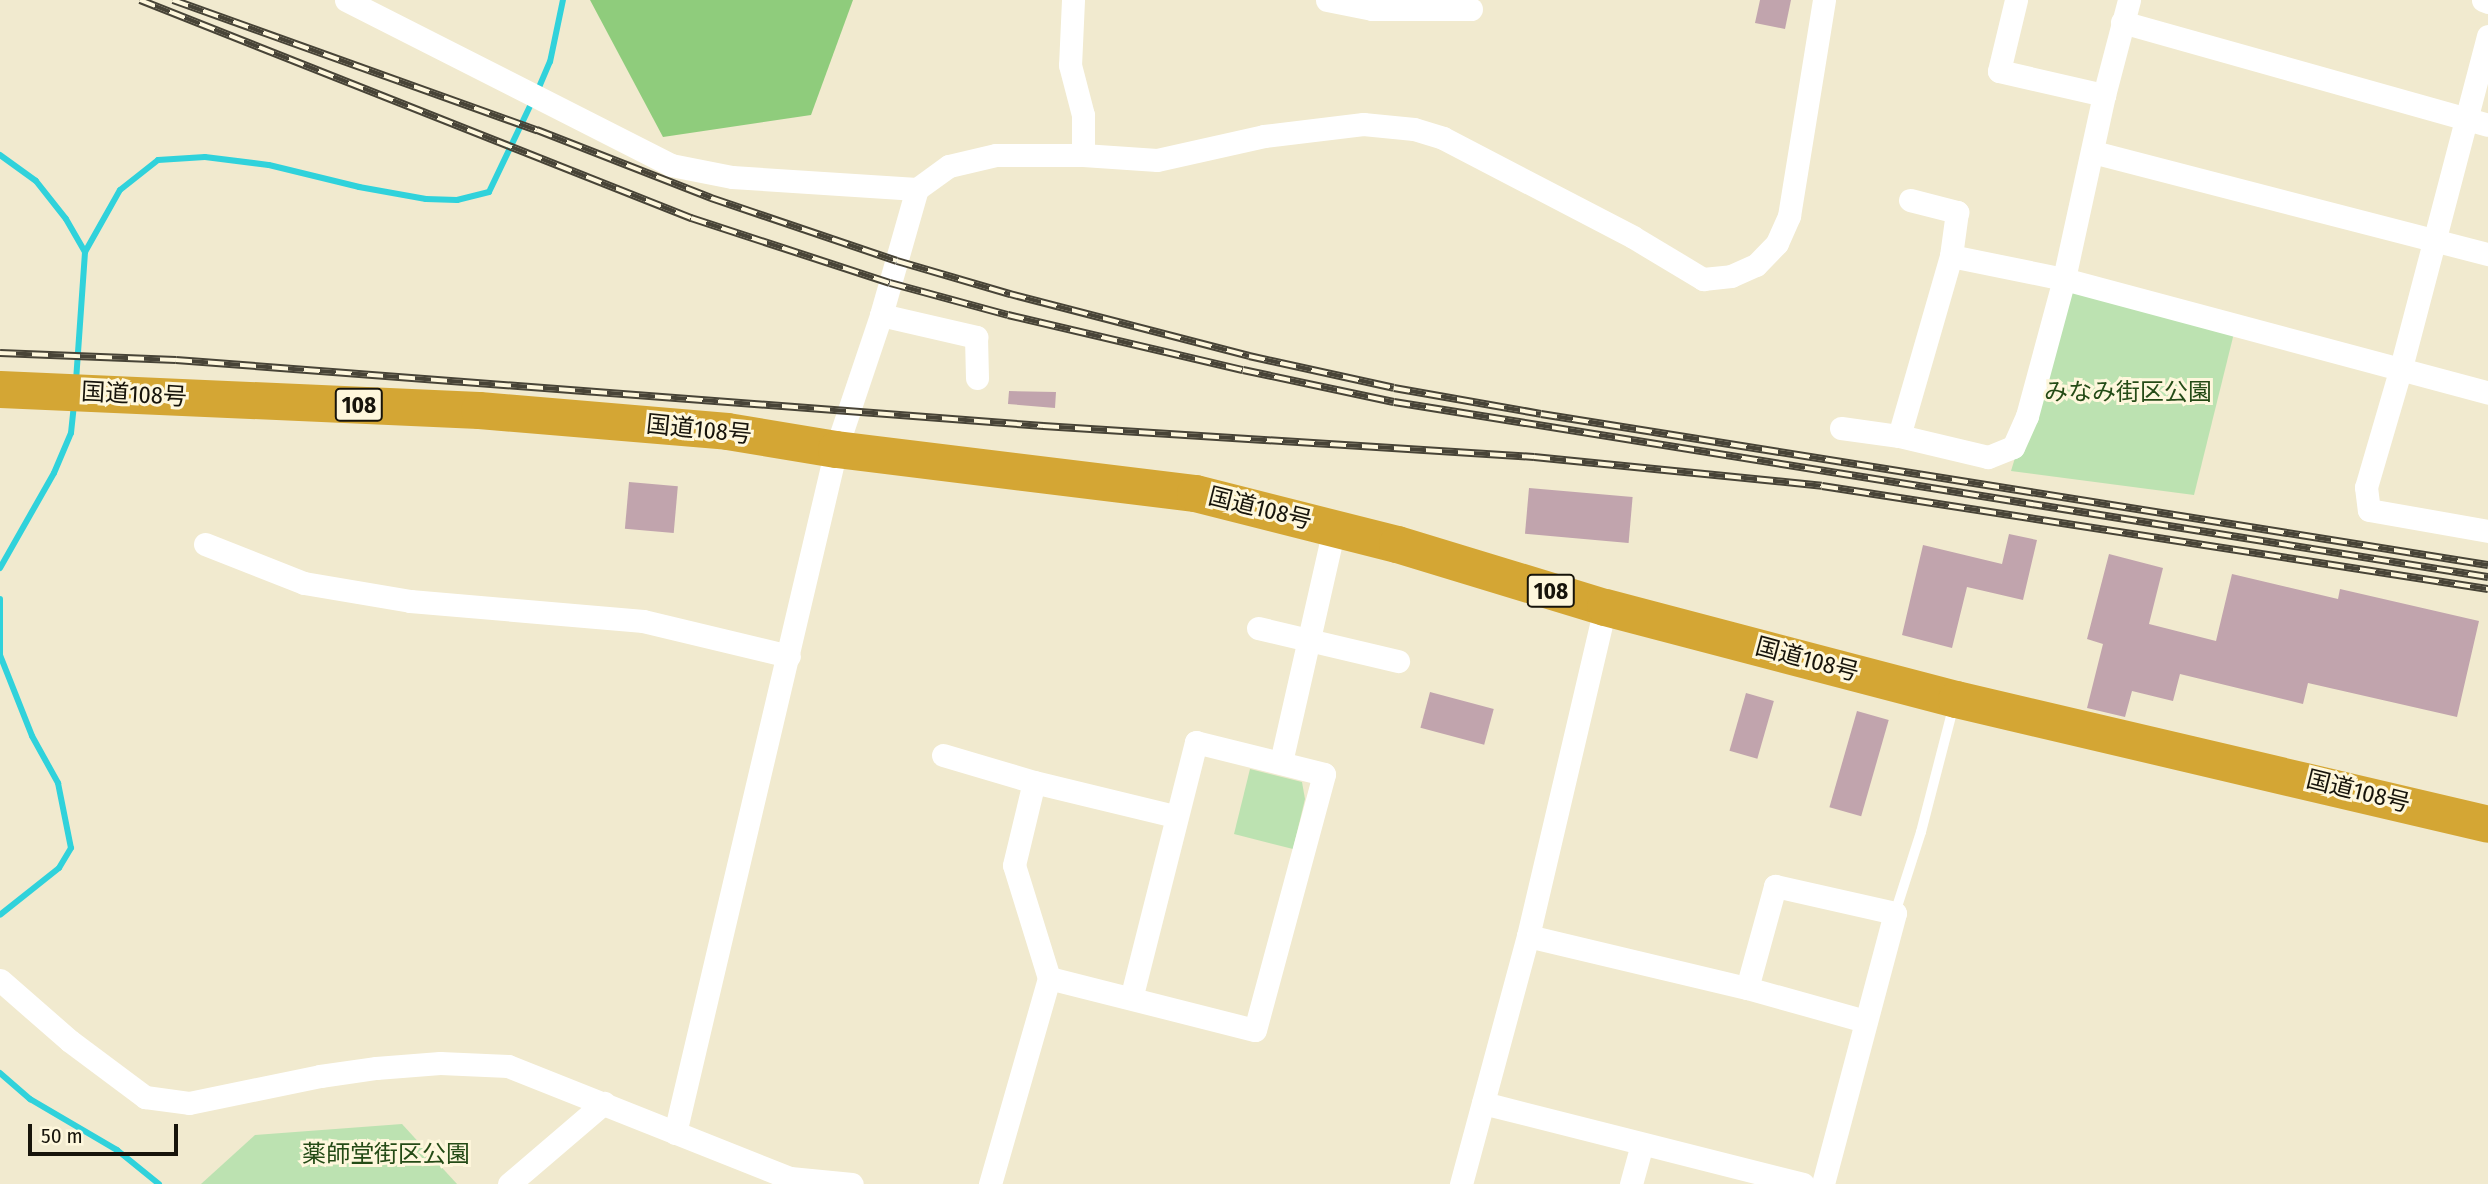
<!DOCTYPE html>
<meta charset="utf-8">
<style>
body{margin:0}
#map{position:relative;width:2488px;height:1184px;overflow:hidden;background:#f1eacf;font-family:"Fira Sans Condensed","Noto Sans JP",sans-serif}
div>[style]{position:absolute}
.green>*{inset:0;background:#bce2b1}
.forest>*{inset:0;background:#8fcc7c}
.stream>*{height:6px;margin:-3px;padding:0 3px;transform-origin:3px;border-radius:3px;background:#30d2db}
.building>*{inset:0;background:#c1a4ad;transform-origin:0 0}
.service>*{height:10px;margin:-5px;padding:0 5px;transform-origin:5px;border-radius:5px;background:#fff}
.minor>*{height:23px;margin:-11.5px;padding:0 11.5px;transform-origin:11.5px;border-radius:11.5px;background:#fff}
.trunk>*{height:37px;margin:-18.5px;padding:0 18.5px;transform-origin:18.5px;border-radius:18.5px;background:#d4a634}
.rail>*{height:8px;margin-top:-4px;transform-origin:0;background:repeating-linear-gradient(90deg,#fef7dc 0 16px,#484437 0 32px);box-sizing:border-box;border-block:2px solid #484437}
span{translate:-50% -50%;white-space:nowrap;text-align:center;line-height:1.15;-webkit-text-stroke:6px #fef7dc;paint-order:stroke}
.shield-label span{padding:2px 5px;background:#fef7dc;border:2px solid;border-radius:5px;-webkit-text-stroke-width:0}
.shield-label{font-size:23px;color:#17140b;font-weight:700}
.park-label{font-size:24px;color:#244b16}
.street-label{font-size:24px;color:#17140b}
.scale{position:absolute;left:28px;top:1124px;width:150px;height:32px;box-sizing:border-box;border:4px solid #17140b;border-top:0;padding-left:9px;font-size:21px;line-height:24px;white-space:nowrap;color:#17140b;-webkit-text-stroke:5px #fef7dc;paint-order:stroke}
</style>
<div id="map">
<div class="green">
<i style="clip-path:polygon(2067px 286px,2235px 329px,2194px 495px,2011px 471px)"></i>
<i style="clip-path:polygon(1250px 769px,1302px 782px,1305px 799px,1293px 849px,1234px 834px)"></i>
<i style="clip-path:polygon(402px 1124px,457px 1184px,201px 1184px,255px 1135px)"></i>
</div>
<div class="forest">
<i style="clip-path:polygon(590px 0,853px 0,811px 115px,663px 137px)"></i>
</div>
<div class="stream">
<i style="left:537px;top:92px;width:33px;rotate:-67deg"></i>
<i style="left:550px;top:62px;width:63px;rotate:-78.2deg"></i>
<i style="left:0;top:155px;width:44px;rotate:35.8deg"></i>
<i style="left:36px;top:181px;width:48px;rotate:51.7deg"></i>
<i style="left:66px;top:219px;width:38px;rotate:60deg"></i>
<i style="left:76px;top:381px;width:129px;rotate:-86deg"></i>
<i style="left:85px;top:252px;width:71px;rotate:-60.6deg"></i>
<i style="left:120px;top:190px;width:48px;rotate:-38.3deg"></i>
<i style="left:158px;top:160px;width:47px;rotate:-3.7deg"></i>
<i style="left:205px;top:157px;width:64px;rotate:7.1deg"></i>
<i style="left:269px;top:165px;width:93px;rotate:13.7deg"></i>
<i style="left:359px;top:187px;width:68px;rotate:10.2deg"></i>
<i style="left:426px;top:199px;width:31px;rotate:2deg"></i>
<i style="left:457px;top:200px;width:33px;rotate:-14deg"></i>
<i style="left:489px;top:192px;width:100px;rotate:-64.5deg"></i>
<i style="left:0;top:568px;width:109px;rotate:-60.4deg"></i>
<i style="left:54px;top:473px;width:43px;rotate:-67deg"></i>
<i style="left:71px;top:433px;width:27px;rotate:-84deg"></i>
<i style="left:0;top:599px;width:56px;rotate:90deg"></i>
<i style="left:0;top:655px;width:87px;rotate:68.4deg"></i>
<i style="left:32px;top:736px;width:54px;rotate:61deg"></i>
<i style="left:58px;top:783px;width:66px;rotate:78.7deg"></i>
<i style="left:71px;top:848px;width:23px;rotate:121deg"></i>
<i style="left:59px;top:868px;width:75px;rotate:141.5deg"></i>
<i style="left:0;top:1073px;width:40px;rotate:41deg"></i>
<i style="left:30px;top:1099px;width:101px;rotate:30.4deg"></i>
<i style="left:117px;top:1150px;width:54px;rotate:39deg"></i>
</div>
<div class="building">
<i style="clip-path:polygon(1760px 0,1791px 0,1785px 29px,1755px 23px)"></i>
<i style="clip-path:polygon(1009px 391px,1056px 392px,1055px 408px,1008px 404px)"></i>
<i style="left:629px;top:482px;width:49px;height:47px;rotate:5deg"></i>
<i style="left:1529px;top:488px;width:104px;height:46px;rotate:5deg"></i>
<i style="clip-path:polygon(2009px 534px,2037px 540px,2023px 600px,1967px 587px,1952px 648px,1902px 635px,1923px 545px,2002px 564px)"></i>
<i style="clip-path:polygon(2109px 554px,2163px 568px,2149px 624px,2216px 641px,2232px 574px,2338px 599px,2340px 589px,2479px 621px,2457px 717px,2308px 683px,2303px 704px,2180px 674px,2173px 701px,2132px 691px,2125px 717px,2087px 708px,2103px 644px,2087px 639px)"></i>
<i style="left:1430px;top:692px;width:66px;height:37px;rotate:15deg"></i>
<i style="left:1746px;top:693px;width:29px;height:60px;rotate:16deg"></i>
<i style="left:1857px;top:711px;width:33px;height:100px;rotate:16deg"></i>
</div>
<div class="service">
<i style="left:1895px;top:913px;width:85px;rotate:-72.2deg"></i>
<i style="left:1921px;top:832px;width:132px;rotate:-75.5deg"></i>
</div>
<div class="minor">
<i style="left:346px;top:0;width:364px;rotate:26.9deg"></i>
<i style="left:671px;top:165px;width:62px;rotate:11.1deg"></i>
<i style="left:732px;top:177px;width:185px;rotate:3.7deg"></i>
<i style="left:1073px;top:0;width:65px;rotate:92.6deg"></i>
<i style="left:1070px;top:65px;width:52px;rotate:75.4deg"></i>
<i style="left:1083px;top:115px;width:40px;rotate:90deg"></i>
<i style="left:1327px;top:0;width:46px;rotate:11.3deg"></i>
<i style="left:1372px;top:9px;width:99px"></i>
<i style="left:2016px;top:0;width:73px;rotate:103.5deg"></i>
<i style="left:1999px;top:71px;width:108px;rotate:12.9deg"></i>
<i style="left:2129px;top:0;width:98px;rotate:104.7deg"></i>
<i style="left:2104px;top:95px;width:188px;rotate:102.3deg"></i>
<i style="left:2064px;top:279px;width:142px;rotate:105.1deg"></i>
<i style="left:2027px;top:416px;width:34px;rotate:114deg"></i>
<i style="left:2013px;top:447px;width:27px;rotate:158deg"></i>
<i style="left:1988px;top:457px;width:91px;rotate:-166.7deg"></i>
<i style="left:1899px;top:436px;width:187px;rotate:-73.9deg"></i>
<i style="left:1951px;top:256px;width:115px;rotate:11.5deg"></i>
<i style="left:2064px;top:279px;width:439px;rotate:15deg"></i>
<i style="left:2483px;top:0;width:5px;rotate:22deg"></i>
<i style="left:2122px;top:22px;width:380px;rotate:15.7deg"></i>
<i style="left:2488px;top:36px;width:346px;rotate:104.7deg"></i>
<i style="left:2400px;top:371px;width:121px;rotate:106.3deg"></i>
<i style="left:2366px;top:487px;width:23px;rotate:83deg"></i>
<i style="left:2369px;top:510px;width:121px;rotate:10deg"></i>
<i style="left:2093px;top:152px;width:408px;rotate:14.5deg"></i>
<i style="left:1910px;top:200px;width:49px;rotate:14.3deg"></i>
<i style="left:1957px;top:212px;width:44px;rotate:97.8deg"></i>
<i style="left:881px;top:315px;width:98px;rotate:13deg"></i>
<i style="left:976px;top:337px;width:41px;rotate:88.6deg"></i>
<i style="left:1841px;top:428px;width:59px;rotate:7.9deg"></i>
<i style="left:205px;top:544px;width:106px;rotate:21.5deg"></i>
<i style="left:304px;top:583px;width:108px;rotate:9.6deg"></i>
<i style="left:410px;top:601px;width:234px;rotate:4.9deg"></i>
<i style="left:643px;top:621px;width:150px;rotate:13.5deg"></i>
<i style="left:1258px;top:628px;width:144px;rotate:13.3deg"></i>
<i style="left:943px;top:755px;width:95px;rotate:16.5deg"></i>
<i style="left:1034px;top:782px;width:145px;rotate:13.6deg"></i>
<i style="left:1281px;top:762px;width:240px;rotate:-77.2deg"></i>
<i style="left:1528px;top:936px;width:225px;rotate:13.4deg"></i>
<i style="left:1747px;top:988px;width:123px;rotate:15.6deg"></i>
<i style="left:1049px;top:978px;width:212px;rotate:14.2deg"></i>
<i style="left:1255px;top:1030px;width:265px;rotate:-74.9deg"></i>
<i style="left:1324px;top:774px;width:132px;rotate:-166deg"></i>
<i style="left:1196px;top:742px;width:264px;rotate:104.2deg"></i>
<i style="left:0;top:980px;width:93px;rotate:41.1deg"></i>
<i style="left:70px;top:1041px;width:94px;rotate:36.7deg"></i>
<i style="left:145px;top:1097px;width:44px;rotate:7.8deg"></i>
<i style="left:189px;top:1103px;width:134px;rotate:-11.6deg"></i>
<i style="left:320px;top:1076px;width:57px;rotate:-8.1deg"></i>
<i style="left:376px;top:1068px;width:64px;rotate:-4.5deg"></i>
<i style="left:440px;top:1063px;width:68px;rotate:2.5deg"></i>
<i style="left:508px;top:1066px;width:303px;rotate:21.7deg"></i>
<i style="left:790px;top:1178px;width:62px;rotate:5.5deg"></i>
<i style="left:1747px;top:988px;width:106px;rotate:-74.6deg"></i>
<i style="left:1775px;top:886px;width:123px;rotate:12.7deg"></i>
<i style="left:1895px;top:913px;width:280px;rotate:104.9deg"></i>
<i style="left:1483px;top:1103px;width:330px;rotate:14.2deg"></i>
<i style="left:675px;top:1133px;width:703px;rotate:-76.75deg"></i>
<i style="left:836px;top:449px;width:141px;rotate:-71.4deg"></i>
<i style="left:881px;top:315px;width:131px;rotate:-74.1deg"></i>
<i style="left:917px;top:189px;width:39px;rotate:-36deg"></i>
<i style="left:949px;top:166px;width:48px;rotate:-13.2deg"></i>
<i style="left:996px;top:155px;width:87px"></i>
<i style="left:1083px;top:155px;width:74px;rotate:3.9deg"></i>
<i style="left:1157px;top:160px;width:110px;rotate:-12.6deg"></i>
<i style="left:1264px;top:136px;width:100px;rotate:-6.9deg"></i>
<i style="left:1363px;top:124px;width:51px;rotate:5.6deg"></i>
<i style="left:1414px;top:129px;width:30px;rotate:17deg"></i>
<i style="left:1443px;top:138px;width:214px;rotate:27.5deg"></i>
<i style="left:1633px;top:237px;width:82px;rotate:31deg"></i>
<i style="left:1703px;top:279px;width:28px;rotate:-6deg"></i>
<i style="left:1731px;top:276px;width:27px;rotate:-24deg"></i>
<i style="left:1756px;top:265px;width:30px;rotate:-46deg"></i>
<i style="left:1777px;top:243px;width:30px;rotate:-66deg"></i>
<i style="left:1789px;top:216px;width:219px;rotate:-80.8deg"></i>
<i style="left:509px;top:1184px;width:125px;rotate:-40.5deg"></i>
<i style="left:990px;top:1184px;width:214px;rotate:-74deg"></i>
<i style="left:1049px;top:978px;width:118px;rotate:-107.2deg"></i>
<i style="left:1014px;top:865px;width:85px;rotate:-76.5deg"></i>
<i style="left:1461px;top:1184px;width:257px;rotate:-74.9deg"></i>
<i style="left:1528px;top:936px;width:338px;rotate:-76.8deg"></i>
<i style="left:1631px;top:1184px;width:41px;rotate:-74.6deg"></i>
</div>
<div class="trunk">
<i style="left:0;top:389px;width:479px;rotate:2.5deg"></i>
<i style="left:479px;top:410px;width:249px;rotate:4.8deg"></i>
<i style="left:727px;top:431px;width:110px;rotate:9.4deg"></i>
<i style="left:836px;top:449px;width:362px;rotate:7deg"></i>
<i style="left:1195px;top:493px;width:208px;rotate:14.2deg"></i>
<i style="left:1397px;top:544px;width:217px;rotate:16.9deg"></i>
<i style="left:1605px;top:607px;width:363px;rotate:14.7deg"></i>
<i style="left:1956px;top:699px;width:546px;rotate:13.22deg"></i>
</div>
<div class="rail">
<i style="left:140px;top:0;width:593px;rotate:21.59deg"></i>
<i style="left:691px;top:218px;width:209px;rotate:18.1deg"></i>
<i style="left:890px;top:283px;width:122px;rotate:15.2deg"></i>
<i style="left:1008px;top:315px;width:241px;rotate:13.2deg"></i>
<i style="left:1243px;top:370px;width:154px;rotate:12deg"></i>
<i style="left:1394px;top:402px;width:1108px;rotate:9.09deg"></i>
<i style="left:173px;top:0;width:387px;rotate:19.7deg"></i>
<i style="left:537px;top:130px;width:187px;rotate:21.3deg"></i>
<i style="left:711px;top:198px;width:196px;rotate:18.7deg"></i>
<i style="left:897px;top:261px;width:118px;rotate:16.3deg"></i>
<i style="left:1010px;top:294px;width:247px;rotate:14.5deg"></i>
<i style="left:1249px;top:356px;width:148px;rotate:12.4deg"></i>
<i style="left:1394px;top:388px;width:149px;rotate:10deg"></i>
<i style="left:1541px;top:414px;width:959px;rotate:9.06deg"></i>
<i style="left:0;top:353px;width:176px;rotate:2.3deg"></i>
<i style="left:176px;top:360px;width:870px;rotate:4.35deg"></i>
<i style="left:1043px;top:426px;width:492px;rotate:3.6deg"></i>
<i style="left:1534px;top:457px;width:289px;rotate:5.7deg"></i>
<i style="left:1822px;top:486px;width:674px;rotate:8.79deg"></i>
</div>
<div class="shield-label">
<span style="left:359px;top:405px">108</span>
<span style="left:1551px;top:591px">108</span>
</div>
<div class="park-label">
<span style="left:2128px;top:393px">みなみ街区公園</span>
<span style="left:386px;top:1155px">薬師堂街区公園</span>
</div>
<div class="street-label">
<span style="left:134px;top:395px;rotate:3deg">国道108号</span>
<span style="left:699px;top:430px;rotate:6deg">国道108号</span>
<span style="left:1260px;top:509px;rotate:14deg">国道108号</span>
<span style="left:1807px;top:660px;rotate:15deg">国道108号</span>
<span style="left:2358px;top:792px;rotate:14deg">国道108号</span>
</div>
<div class="scale">50 m</div>
</div>
